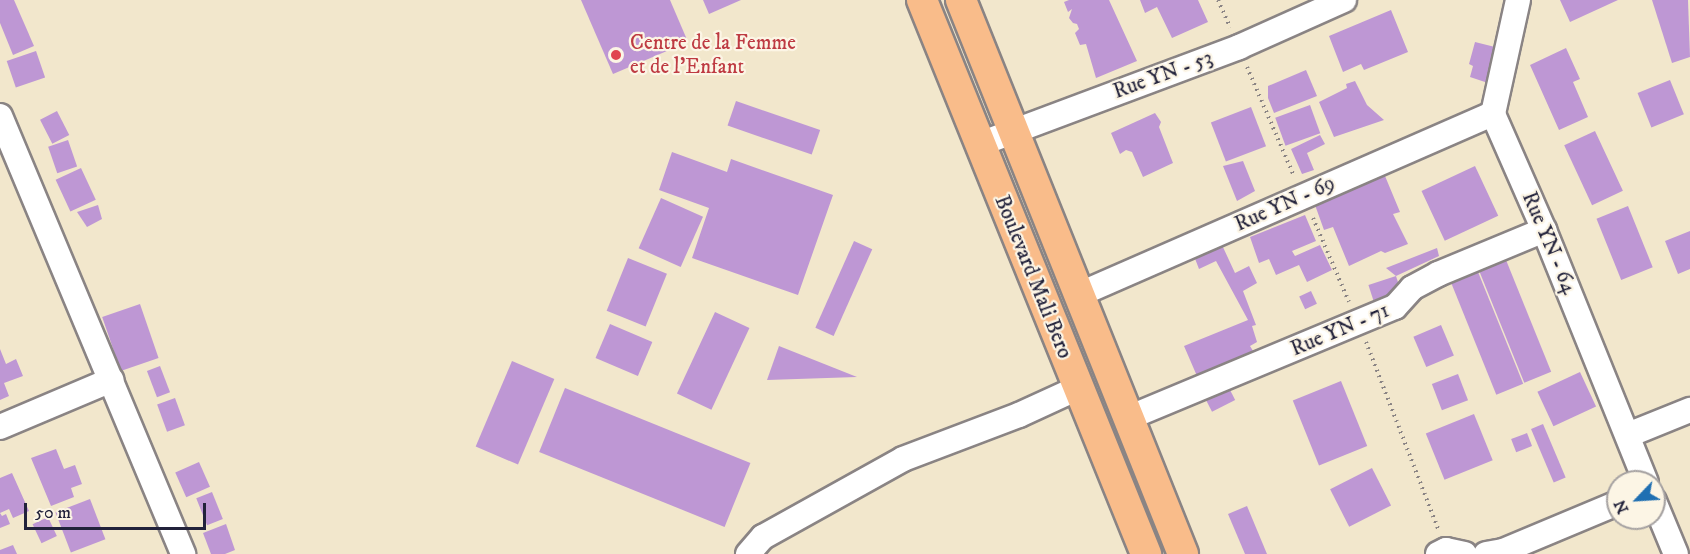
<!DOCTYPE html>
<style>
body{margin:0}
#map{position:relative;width:1690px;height:554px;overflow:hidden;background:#f2e7cc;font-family:"IM FELL DW Pica",serif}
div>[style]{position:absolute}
.building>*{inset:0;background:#be97d4;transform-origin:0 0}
.path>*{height:4px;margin-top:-2px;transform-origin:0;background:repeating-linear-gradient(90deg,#8a8484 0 1.5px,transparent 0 6px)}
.roads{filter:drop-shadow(2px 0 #8a8484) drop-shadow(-2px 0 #8a8484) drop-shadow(0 2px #8a8484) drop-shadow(0 -2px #8a8484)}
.minor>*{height:24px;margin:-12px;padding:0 12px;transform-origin:12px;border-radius:12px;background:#fff}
.major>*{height:30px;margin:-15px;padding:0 15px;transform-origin:15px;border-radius:15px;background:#f9bc8a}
.dots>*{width:16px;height:16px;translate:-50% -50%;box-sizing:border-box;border:3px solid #fcf5e5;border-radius:50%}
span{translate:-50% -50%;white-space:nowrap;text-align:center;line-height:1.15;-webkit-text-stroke:4.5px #fcf5e5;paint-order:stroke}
.health-label{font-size:21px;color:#be3a42}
.left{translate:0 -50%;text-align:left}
.street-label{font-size:21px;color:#22223b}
.north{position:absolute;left:1606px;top:470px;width:60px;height:60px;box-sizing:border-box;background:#fcf5e5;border:2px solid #a5a1a1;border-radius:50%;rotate:245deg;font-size:16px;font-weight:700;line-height:24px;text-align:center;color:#22223b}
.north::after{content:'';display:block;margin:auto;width:21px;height:27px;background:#1f6fb2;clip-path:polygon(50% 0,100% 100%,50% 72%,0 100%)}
.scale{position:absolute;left:24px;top:503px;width:182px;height:27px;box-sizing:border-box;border:3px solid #22223b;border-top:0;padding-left:8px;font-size:18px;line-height:21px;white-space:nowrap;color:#22223b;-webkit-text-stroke:4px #fcf5e5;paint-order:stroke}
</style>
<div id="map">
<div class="building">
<i style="clip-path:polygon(0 0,14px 0,34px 46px,13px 55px,0 23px)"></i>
<i style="clip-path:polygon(581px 0,670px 0,688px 42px,613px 74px)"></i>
<i style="clip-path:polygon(703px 0,741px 0,709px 14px)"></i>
<i style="clip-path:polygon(1069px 0,1109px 0,1137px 61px,1096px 78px,1086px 44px,1080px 45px,1075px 33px,1079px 29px,1077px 24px,1073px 23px,1069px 18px,1072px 9px,1068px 12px,1064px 2px)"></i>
<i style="clip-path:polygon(1140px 0,1198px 0,1208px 22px,1172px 38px,1157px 7px,1145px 13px)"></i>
<i style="clip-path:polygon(1560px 0,1618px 0,1570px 22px)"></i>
<i style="clip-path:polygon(1652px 0,1688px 0,1690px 57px,1672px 63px)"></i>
<i style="clip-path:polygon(1391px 10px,1408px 52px,1364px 70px,1361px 64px,1343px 72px,1329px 36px)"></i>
<i style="clip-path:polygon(1475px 42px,1495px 47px,1488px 83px,1470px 77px,1473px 66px,1469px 64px)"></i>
<i style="clip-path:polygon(1566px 48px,1580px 79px,1573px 82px,1588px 117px,1559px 130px,1530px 65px)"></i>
<i style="left:36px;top:51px;width:28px;height:31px;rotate:71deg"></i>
<i style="clip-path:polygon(1306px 70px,1317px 96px,1274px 113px,1268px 98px,1268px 86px)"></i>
<i style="left:1670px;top:80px;width:37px;height:35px;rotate:68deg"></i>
<i style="clip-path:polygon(1355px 81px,1367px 105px,1384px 120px,1334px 137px,1319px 102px,1347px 88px,1346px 84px)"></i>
<i style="left:736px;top:101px;width:89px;height:26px;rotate:19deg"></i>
<i style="left:1310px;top:105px;width:30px;height:37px;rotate:70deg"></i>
<i style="left:1251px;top:107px;width:42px;height:43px;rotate:69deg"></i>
<i style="left:57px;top:111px;width:27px;height:19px;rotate:63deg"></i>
<i style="clip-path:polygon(1155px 113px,1161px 122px,1159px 127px,1173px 163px,1143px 177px,1132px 152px,1126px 150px,1120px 154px,1111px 133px)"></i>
<i style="left:1595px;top:131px;width:66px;height:34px;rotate:65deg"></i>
<i style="clip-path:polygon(1320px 135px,1325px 144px,1307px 153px,1314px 170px,1302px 174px,1291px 149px)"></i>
<i style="left:68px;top:140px;width:28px;height:21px;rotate:71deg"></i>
<i style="clip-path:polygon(672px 152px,727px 172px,731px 159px,833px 195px,798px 295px,692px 258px,709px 208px,659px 190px)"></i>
<i style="clip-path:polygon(1243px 161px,1255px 191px,1237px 201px,1223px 166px)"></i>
<i style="left:1475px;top:166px;width:55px;height:59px;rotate:65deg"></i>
<i style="left:81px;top:168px;width:35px;height:28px;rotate:65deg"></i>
<i style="clip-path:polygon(1385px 176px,1400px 212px,1393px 214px,1408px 244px,1385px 253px,1381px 251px,1349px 266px,1333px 227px,1324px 230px,1315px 205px)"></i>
<i style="left:661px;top:198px;width:46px;height:55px;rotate:24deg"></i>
<i style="clip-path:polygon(98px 205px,102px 219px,87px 227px,77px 212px)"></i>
<i style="left:1628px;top:206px;width:66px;height:34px;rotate:68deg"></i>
<i style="clip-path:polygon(1305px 215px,1316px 241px,1292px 251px,1295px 256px,1320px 245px,1332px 270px,1307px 282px,1299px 265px,1276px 275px,1269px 259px,1259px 263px,1250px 237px)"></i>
<i style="clip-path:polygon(1690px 231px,1690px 269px,1678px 274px,1665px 241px)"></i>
<i style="left:854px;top:241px;width:20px;height:95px;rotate:24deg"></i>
<i style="clip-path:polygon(1222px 245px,1235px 273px,1249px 266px,1257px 283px,1243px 291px,1256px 325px,1252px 326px,1257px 342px,1250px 346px,1258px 359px,1200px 383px,1184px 346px,1248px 320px,1216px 261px,1199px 269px,1194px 256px)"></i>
<i style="clip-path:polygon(1437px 248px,1439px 256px,1396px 276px,1386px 268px)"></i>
<i style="left:1504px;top:255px;width:126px;height:29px;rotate:68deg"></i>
<i style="left:628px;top:258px;width:42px;height:57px;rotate:22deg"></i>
<i style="left:1476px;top:267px;width:126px;height:29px;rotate:68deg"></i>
<i style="left:1396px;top:276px;width:16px;height:29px;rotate:72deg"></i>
<i style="left:1311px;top:291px;width:14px;height:13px;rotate:65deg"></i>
<i style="left:140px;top:304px;width:57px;height:40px;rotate:71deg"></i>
<i style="left:715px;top:312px;width:38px;height:90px;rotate:25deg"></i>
<i style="left:610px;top:324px;width:46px;height:37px;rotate:23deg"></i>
<i style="left:1441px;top:325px;width:33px;height:30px;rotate:67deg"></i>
<i style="clip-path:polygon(779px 346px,857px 377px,767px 380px)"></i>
<i style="clip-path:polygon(0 349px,6px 364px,16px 359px,23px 376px,4px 383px,9px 396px,0 400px)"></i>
<i style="left:512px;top:361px;width:46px;height:93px;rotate:23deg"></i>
<i style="left:160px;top:366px;width:28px;height:14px;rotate:69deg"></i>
<i style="left:1580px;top:372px;width:38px;height:47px;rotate:65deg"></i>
<i style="left:1458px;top:374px;width:28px;height:28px;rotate:69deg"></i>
<i style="left:1341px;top:381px;width:70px;height:52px;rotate:68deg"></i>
<i style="left:1227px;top:384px;width:18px;height:26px;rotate:63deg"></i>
<i style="left:565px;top:388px;width:200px;height:69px;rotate:22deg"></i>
<i style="left:175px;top:398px;width:29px;height:19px;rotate:70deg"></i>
<i style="left:1474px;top:414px;width:50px;height:52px;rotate:68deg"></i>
<i style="left:1543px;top:424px;width:58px;height:13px;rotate:67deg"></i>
<i style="left:1527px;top:433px;width:14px;height:17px;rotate:69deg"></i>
<i style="clip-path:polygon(56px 449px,64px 469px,75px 465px,82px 484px,71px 488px,74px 497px,51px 506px,31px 458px)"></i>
<i style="left:199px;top:462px;width:27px;height:26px;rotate:66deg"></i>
<i style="left:1372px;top:468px;width:42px;height:47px;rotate:63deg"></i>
<i style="clip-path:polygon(12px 473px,29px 511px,13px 518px,9px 509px,0 513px,2px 516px,6px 514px,10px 524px,0 528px,0 478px)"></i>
<i style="left:212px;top:492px;width:29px;height:17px;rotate:68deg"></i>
<i style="left:90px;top:499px;width:43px;height:37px;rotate:69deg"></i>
<i style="clip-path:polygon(1247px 506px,1267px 554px,1245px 554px,1228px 514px)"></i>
<i style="left:48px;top:517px;width:21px;height:17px;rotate:65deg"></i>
<i style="clip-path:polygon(226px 524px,235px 550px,225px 554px,211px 554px,203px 533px)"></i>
<i style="clip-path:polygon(13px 545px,17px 554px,0 554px,0 550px)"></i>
</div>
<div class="path">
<i style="left:1218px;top:0;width:30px;rotate:66deg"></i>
<i style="left:1247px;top:67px;width:119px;rotate:66.7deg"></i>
<i style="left:1313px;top:218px;width:91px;rotate:66.8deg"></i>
<i style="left:1366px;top:342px;width:200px;rotate:68.9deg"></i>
</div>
<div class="roads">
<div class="minor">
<i style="left:1518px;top:0;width:117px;rotate:102.4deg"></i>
<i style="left:1493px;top:114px;width:127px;rotate:66.3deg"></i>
<i style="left:1544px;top:230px;width:272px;rotate:68deg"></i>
<i style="left:0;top:116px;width:475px;rotate:67.3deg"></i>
<i style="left:980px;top:144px;width:277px;rotate:-20.5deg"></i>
<i style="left:1239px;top:47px;width:115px;rotate:-24.1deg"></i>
<i style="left:1078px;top:295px;width:453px;rotate:-23.6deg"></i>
<i style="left:1128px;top:418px;width:289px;rotate:-22.6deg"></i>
<i style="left:1395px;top:307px;width:25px;rotate:-48deg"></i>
<i style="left:1412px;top:288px;width:30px;rotate:-28deg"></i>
<i style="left:1438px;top:274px;width:115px;rotate:-22.5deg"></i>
<i style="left:0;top:427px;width:121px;rotate:-22.9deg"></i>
<i style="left:1628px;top:435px;width:67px;rotate:-22deg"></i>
<i style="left:1654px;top:501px;width:57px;rotate:67.5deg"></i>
<i style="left:748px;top:554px;width:23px;rotate:-49deg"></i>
<i style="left:763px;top:537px;width:160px;rotate:-29.1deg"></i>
<i style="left:903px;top:459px;width:124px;rotate:-20.8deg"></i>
<i style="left:1019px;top:415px;width:65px;rotate:-24.6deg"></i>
<i style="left:1438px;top:554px;width:9px;rotate:-27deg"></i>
<i style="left:1446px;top:550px;width:19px;rotate:12deg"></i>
<i style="left:1486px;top:554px;width:17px;rotate:-10deg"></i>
<i style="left:1503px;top:551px;width:125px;rotate:-22.7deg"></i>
</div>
<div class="major">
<i style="left:922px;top:0;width:598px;rotate:67.98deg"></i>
<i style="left:961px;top:0;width:597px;rotate:68.16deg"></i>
</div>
</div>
<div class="dots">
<i style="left:616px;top:55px;background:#e0444e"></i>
</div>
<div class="health-label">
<span class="left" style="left:630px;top:55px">Centre de la Femme<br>et de l'Enfant</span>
</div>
<div class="street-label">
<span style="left:1163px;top:75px;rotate:-20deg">Rue YN - 53</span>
<span style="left:1285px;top:204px;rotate:-24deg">Rue YN - 69</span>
<span style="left:1549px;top:243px;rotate:67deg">Rue YN - 64</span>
<span style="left:1033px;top:277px;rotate:68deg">Boulevard Mali Bero</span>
<span style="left:1340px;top:330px;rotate:-23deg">Rue YN - 71</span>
</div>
<div class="north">N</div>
<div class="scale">50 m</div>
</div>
